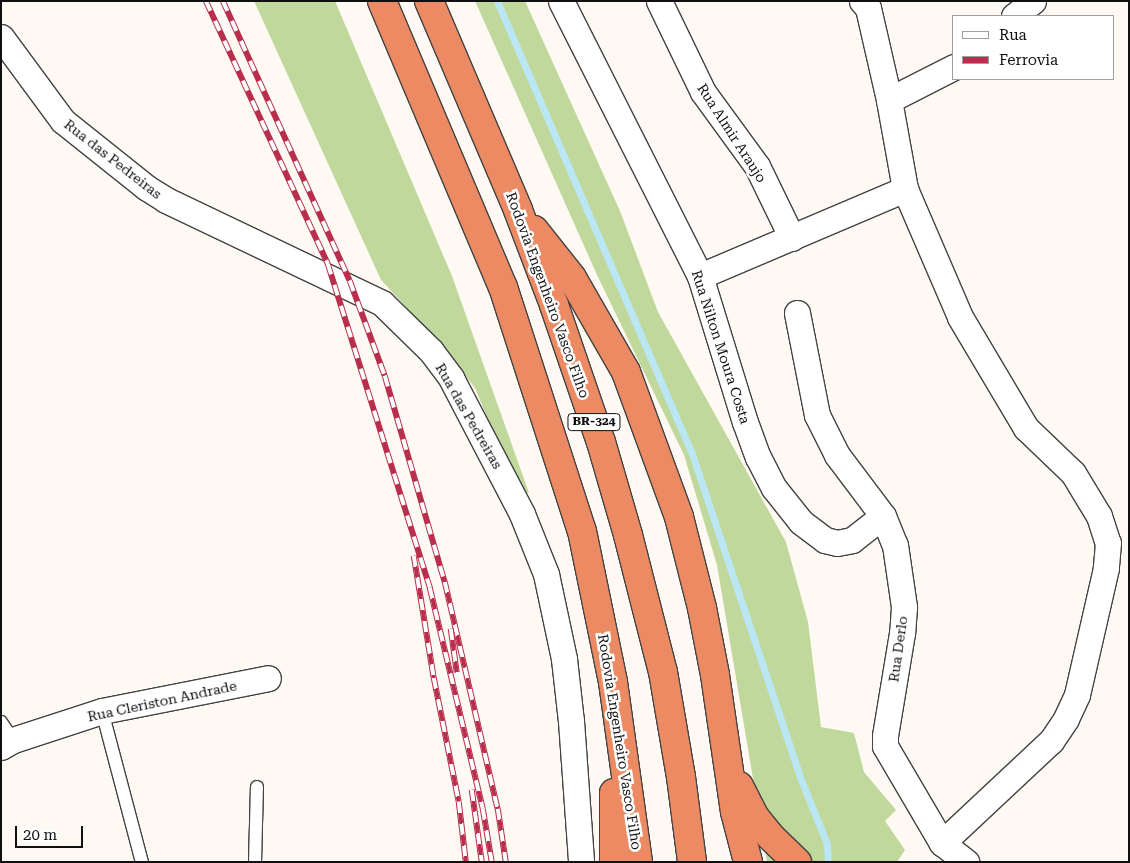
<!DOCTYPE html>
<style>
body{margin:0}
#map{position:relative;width:1130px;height:863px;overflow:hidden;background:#fefaf3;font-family:"Roboto Serif",serif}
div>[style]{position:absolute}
.forest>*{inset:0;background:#c1d89d}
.stream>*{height:7px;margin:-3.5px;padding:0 3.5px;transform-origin:3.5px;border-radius:3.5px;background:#bae7f3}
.roads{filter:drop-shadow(1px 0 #434343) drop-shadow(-1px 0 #434343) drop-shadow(0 1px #434343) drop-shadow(0 -1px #434343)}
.lane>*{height:12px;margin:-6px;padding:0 6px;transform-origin:6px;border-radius:6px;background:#fff}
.street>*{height:25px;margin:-12.5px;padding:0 12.5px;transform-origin:12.5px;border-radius:12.5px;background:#fff}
.highway>*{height:28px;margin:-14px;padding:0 14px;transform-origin:14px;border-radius:14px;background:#ec8b63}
.rail>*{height:5.5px;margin-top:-2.75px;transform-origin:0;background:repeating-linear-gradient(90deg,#fff 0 11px,#b92e4c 0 22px);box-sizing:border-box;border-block:1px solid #b92e4c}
span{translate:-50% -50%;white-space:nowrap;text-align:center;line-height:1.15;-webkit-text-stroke:5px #fff;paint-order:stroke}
.shield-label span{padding:1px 4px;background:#fff;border:1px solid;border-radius:4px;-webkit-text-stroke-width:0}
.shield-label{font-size:12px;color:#101010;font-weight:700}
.street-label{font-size:14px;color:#101010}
.frame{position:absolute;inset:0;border:2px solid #101010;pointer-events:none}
.legend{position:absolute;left:952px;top:15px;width:162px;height:65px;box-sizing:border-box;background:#fff;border:1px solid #9f9f9f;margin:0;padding:6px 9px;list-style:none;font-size:15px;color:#101010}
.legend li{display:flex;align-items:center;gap:10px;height:25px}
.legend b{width:25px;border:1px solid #9f9f9f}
.scale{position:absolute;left:15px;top:826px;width:68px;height:22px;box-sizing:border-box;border:2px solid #101010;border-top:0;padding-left:6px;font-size:15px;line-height:18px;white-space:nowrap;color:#101010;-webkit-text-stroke:4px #fff;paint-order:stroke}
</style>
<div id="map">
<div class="forest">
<i style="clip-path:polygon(254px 1px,335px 1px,452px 276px,529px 493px,518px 492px,475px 388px,436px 339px,381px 280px)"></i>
<i style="clip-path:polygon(475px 1px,525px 1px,620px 211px,658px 312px,786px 542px,808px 622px,821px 727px,854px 733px,864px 772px,896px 810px,885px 821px,905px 850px,897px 862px,767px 862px,717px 565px,684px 455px,597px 275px)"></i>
</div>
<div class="stream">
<i style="left:497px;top:1px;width:490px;rotate:66.7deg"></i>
<i style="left:691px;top:451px;width:344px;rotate:71.5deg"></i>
<i style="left:800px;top:777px;width:72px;rotate:68.1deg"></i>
<i style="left:827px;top:844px;width:18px;rotate:87deg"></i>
</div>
<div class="roads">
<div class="lane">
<i style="left:102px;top:711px;width:156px;rotate:75.2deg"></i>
<i style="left:1px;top:722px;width:22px;rotate:56deg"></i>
<i style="left:255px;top:862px;width:75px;rotate:-88.5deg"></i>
</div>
<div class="street">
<i style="left:561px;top:1px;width:308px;rotate:63.2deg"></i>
<i style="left:700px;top:276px;width:153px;rotate:72.9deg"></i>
<i style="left:745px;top:422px;width:37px;rotate:70deg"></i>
<i style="left:758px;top:457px;width:35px;rotate:63deg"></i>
<i style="left:774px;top:488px;width:43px;rotate:51.5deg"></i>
<i style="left:801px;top:522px;width:30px;rotate:37deg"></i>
<i style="left:825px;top:540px;width:12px;rotate:14deg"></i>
<i style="left:837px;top:543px;width:15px;rotate:-11deg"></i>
<i style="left:852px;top:540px;width:39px;rotate:-38deg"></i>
<i style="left:659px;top:1px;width:101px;rotate:64.2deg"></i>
<i style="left:703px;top:92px;width:92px;rotate:53.9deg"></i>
<i style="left:757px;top:166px;width:80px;rotate:64.1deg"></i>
<i style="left:862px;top:1px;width:9px;rotate:49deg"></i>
<i style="left:868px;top:8px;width:94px;rotate:77.1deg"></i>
<i style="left:889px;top:100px;width:73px;rotate:-26.9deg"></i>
<i style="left:1014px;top:16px;width:24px;rotate:-38deg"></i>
<i style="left:1px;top:37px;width:104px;rotate:53.6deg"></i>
<i style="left:63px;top:121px;width:107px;rotate:38.6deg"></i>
<i style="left:147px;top:188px;width:22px;rotate:32deg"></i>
<i style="left:166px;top:200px;width:239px;rotate:25.5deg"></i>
<i style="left:382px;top:303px;width:69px;rotate:44.4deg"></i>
<i style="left:431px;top:351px;width:34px;rotate:53deg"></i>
<i style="left:451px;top:378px;width:153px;rotate:62.4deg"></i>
<i style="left:522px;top:514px;width:65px;rotate:68.2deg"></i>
<i style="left:546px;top:574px;width:87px;rotate:78deg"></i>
<i style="left:564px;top:659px;width:62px;rotate:83.6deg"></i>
<i style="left:571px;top:721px;width:141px;rotate:85.9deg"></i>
<i style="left:889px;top:100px;width:90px;rotate:79.8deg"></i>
<i style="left:905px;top:189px;width:139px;rotate:66.7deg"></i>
<i style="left:960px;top:317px;width:129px;rotate:59.3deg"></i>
<i style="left:1026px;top:428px;width:65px;rotate:43.8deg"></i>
<i style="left:1073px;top:473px;width:50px;rotate:58.8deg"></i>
<i style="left:1099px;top:516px;width:28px;rotate:72deg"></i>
<i style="left:1108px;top:543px;width:25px;rotate:95deg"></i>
<i style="left:1106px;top:568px;width:130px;rotate:102.9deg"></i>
<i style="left:1077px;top:695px;width:26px;rotate:115deg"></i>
<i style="left:1066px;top:719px;width:27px;rotate:124deg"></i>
<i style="left:1051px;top:741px;width:149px;rotate:136.9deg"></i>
<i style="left:700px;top:276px;width:223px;rotate:-23deg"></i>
<i style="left:797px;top:313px;width:104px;rotate:78.9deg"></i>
<i style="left:817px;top:415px;width:45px;rotate:63.4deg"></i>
<i style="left:837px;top:455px;width:76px;rotate:53deg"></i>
<i style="left:883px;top:516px;width:31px;rotate:68deg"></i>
<i style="left:895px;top:545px;width:63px;rotate:81.7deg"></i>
<i style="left:904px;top:607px;width:26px;rotate:94deg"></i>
<i style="left:902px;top:633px;width:104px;rotate:99.4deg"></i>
<i style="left:885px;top:736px;width:10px;rotate:90deg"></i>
<i style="left:885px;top:746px;width:113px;rotate:59.6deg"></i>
<i style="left:942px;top:843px;width:31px;rotate:38deg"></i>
<i style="left:1px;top:747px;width:14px;rotate:-30deg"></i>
<i style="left:13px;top:740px;width:94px;rotate:-18deg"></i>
<i style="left:102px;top:711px;width:169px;rotate:-11.2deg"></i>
</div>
<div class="highway">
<i style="left:382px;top:1px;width:311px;rotate:67.1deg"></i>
<i style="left:503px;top:287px;width:256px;rotate:72.1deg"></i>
<i style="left:582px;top:531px;width:154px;rotate:78.4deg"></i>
<i style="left:613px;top:682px;width:182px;rotate:82.1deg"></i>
<i style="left:429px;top:1px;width:227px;rotate:66.9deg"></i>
<i style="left:518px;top:210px;width:102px;rotate:69.2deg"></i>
<i style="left:554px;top:305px;width:145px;rotate:71.1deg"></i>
<i style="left:601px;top:442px;width:97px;rotate:73.8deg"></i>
<i style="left:628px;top:535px;width:141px;rotate:75.7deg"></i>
<i style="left:663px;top:672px;width:107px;rotate:80.3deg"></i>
<i style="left:681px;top:777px;width:86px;rotate:82.6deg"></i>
<i style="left:534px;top:230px;width:61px;rotate:51.6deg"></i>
<i style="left:572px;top:278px;width:108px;rotate:60.1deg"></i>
<i style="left:626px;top:372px;width:154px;rotate:69.9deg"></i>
<i style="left:679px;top:517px;width:94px;rotate:75.8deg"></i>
<i style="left:702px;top:608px;width:68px;rotate:79deg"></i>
<i style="left:715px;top:675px;width:138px;rotate:81.7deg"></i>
<i style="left:735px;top:812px;width:52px;rotate:75.4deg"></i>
<i style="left:739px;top:786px;width:34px;rotate:63deg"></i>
<i style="left:754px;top:816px;width:27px;rotate:51deg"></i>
<i style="left:771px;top:837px;width:36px;rotate:44deg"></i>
<i style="left:614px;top:793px;width:69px;rotate:90deg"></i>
</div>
</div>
<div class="rail">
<i style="left:206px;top:1px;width:290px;rotate:65.1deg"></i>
<i style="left:328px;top:264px;width:340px;rotate:72.5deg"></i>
<i style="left:430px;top:588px;width:227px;rotate:76.5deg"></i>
<i style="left:483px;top:809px;width:54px;rotate:80.4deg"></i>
<i style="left:223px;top:1px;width:307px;rotate:65.6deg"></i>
<i style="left:350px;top:281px;width:101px;rotate:69.8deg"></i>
<i style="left:385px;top:376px;width:215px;rotate:73.8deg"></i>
<i style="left:445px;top:582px;width:233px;rotate:76.9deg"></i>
<i style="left:498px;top:809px;width:54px;rotate:81.4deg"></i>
<i style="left:414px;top:556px;width:124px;rotate:80.7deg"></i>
<i style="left:434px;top:678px;width:126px;rotate:78.6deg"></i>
<i style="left:459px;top:802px;width:60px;rotate:83.3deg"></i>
<i style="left:451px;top:629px;width:44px;rotate:82.2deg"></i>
<i style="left:472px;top:790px;width:73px;rotate:82.1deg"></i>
</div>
<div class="shield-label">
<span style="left:594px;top:422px">BR-324</span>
</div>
<div class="street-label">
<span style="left:732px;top:133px;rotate:57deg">Rua Almir Araujo</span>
<span style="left:113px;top:159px;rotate:38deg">Rua das Pedreiras</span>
<span style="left:548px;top:295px;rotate:70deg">Rodovia Engenheiro Vasco Filho</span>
<span style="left:721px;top:347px;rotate:72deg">Rua Nilton Moura Costa</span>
<span style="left:469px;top:416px;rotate:60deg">Rua das Pedreiras</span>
<span style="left:898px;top:649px;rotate:-82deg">Rua Derlo</span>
<span style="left:162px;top:701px;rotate:-12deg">Rua Cleriston Andrade</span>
<span style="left:620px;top:742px;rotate:81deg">Rodovia Engenheiro Vasco Filho</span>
</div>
<div class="frame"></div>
<ul class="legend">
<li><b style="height:6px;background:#fff"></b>Rua</li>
<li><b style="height:6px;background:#b92e4c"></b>Ferrovia</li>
</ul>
<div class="scale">20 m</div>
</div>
